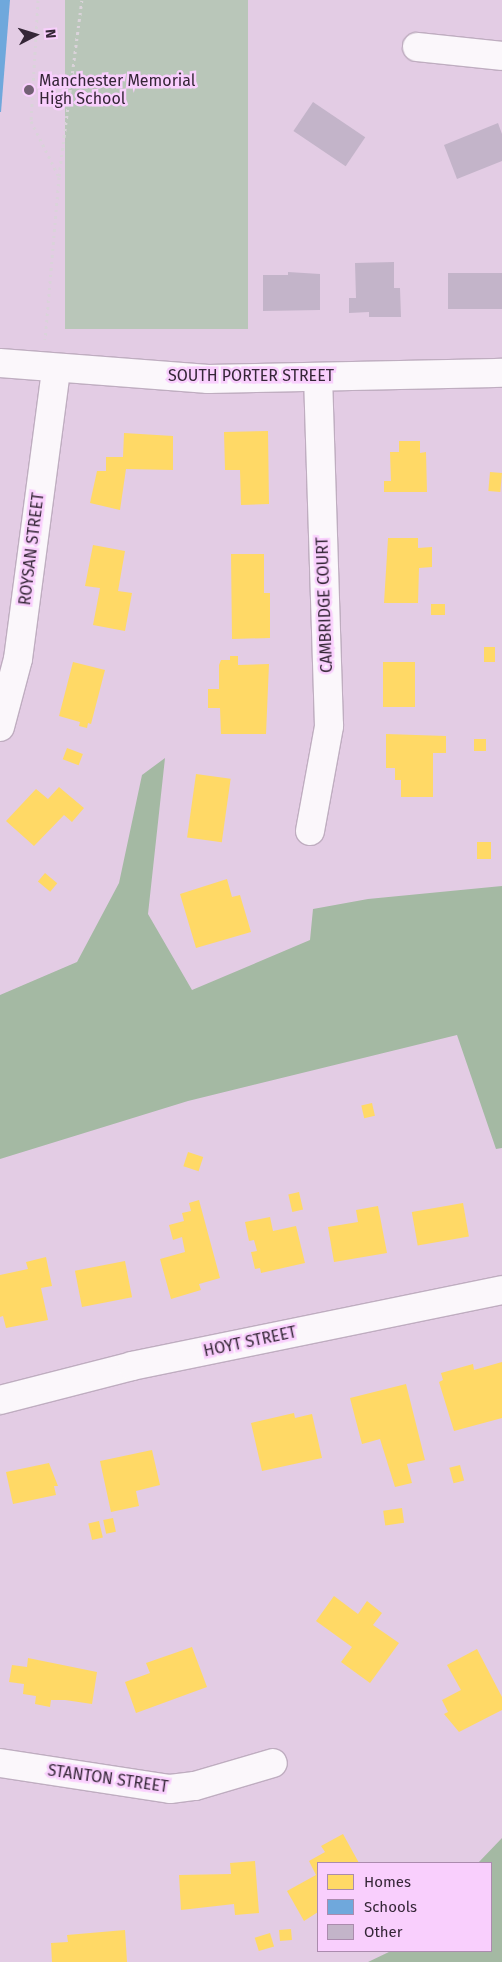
<!DOCTYPE html>
<style>
body{margin:0}
#map{position:relative;width:502px;height:1962px;overflow:hidden;background:#e3cce4;font-family:"Fira Sans",sans-serif}
div>[style]{position:absolute}
.green>*{inset:0;background:#b9c6b9;transform-origin:0 0}
.forest>*{inset:0;background:#a4b9a3}
.homes>*{inset:0;background:#ffd966;transform-origin:0 0}
.schools>*{inset:0;background:#6fa8dc}
.building>*{inset:0;background:#c3b4c9;transform-origin:0 0}
.path>*{height:3px;margin-top:-1.5px;transform-origin:0;background:repeating-linear-gradient(90deg,#dad3da 0 2.5px,transparent 0 6.5px)}
.roads{filter:drop-shadow(1px 0 #bfadc0) drop-shadow(-1px 0 #bfadc0) drop-shadow(0 1px #bfadc0) drop-shadow(0 -1px #bfadc0)}
.street>*{height:28px;margin:-14px;padding:0 14px;transform-origin:14px;border-radius:14px;background:#fbf7fb}
.dots>*{width:14px;height:14px;translate:-50% -50%;box-sizing:border-box;border:2px solid #f9cffd;border-radius:50%}
span{translate:-50% -50%;white-space:nowrap;text-align:center;line-height:1.15;-webkit-text-stroke:5px #f9cffd;paint-order:stroke}
.poi-label{font-size:16px;color:#352637}
.left{translate:0 -50%;text-align:left}
.street-label{font-size:16px;color:#352637}
.legend{position:absolute;left:317px;top:1862px;width:175px;height:90px;box-sizing:border-box;background:#f9cffd;border:1px solid #ab8bae;margin:0;padding:6px 9px;list-style:none;font-size:15px;color:#352637}
.legend li{display:flex;align-items:center;gap:10px;height:25px}
.legend b{width:25px;border:1px solid #ab8bae}
.north{position:absolute;left:10px;top:10px;width:50px;height:50px;-webkit-text-stroke:4px #f9cffd;paint-order:stroke;rotate:85deg;font-size:14px;font-weight:700;line-height:20px;text-align:center;color:#352637}
.north::after{content:'';display:block;margin:auto;width:18px;height:22px;background:#352637;clip-path:polygon(50% 0,100% 100%,50% 72%,0 100%)}
</style>
<div id="map">
<div class="green">
<i style="left:65px;top:0;width:183px;height:329px"></i>
</div>
<div class="forest">
<i style="clip-path:polygon(165px 758px,148px 914px,192px 990px,310px 940px,313px 909px,368px 899px,502px 886px,502px 1148px,496px 1149px,457px 1035px,188px 1101px,0 1159px,0 995px,77px 962px,119px 883px,142px 775px)"></i>
<i style="clip-path:polygon(502px 1838px,502px 1962px,368px 1962px,391px 1951px,491px 1951px,491px 1863px,478px 1863px)"></i>
</div>
<div class="homes">
<i style="clip-path:polygon(268px 431px,269px 504px,241px 505px,240px 470px,225px 470px,224px 432px)"></i>
<i style="clip-path:polygon(124px 433px,173px 436px,173px 470px,126px 469px,120px 510px,90px 503px,97px 471px,106px 471px,106px 457px,123px 457px)"></i>
<i style="clip-path:polygon(399px 441px,420px 441px,420px 453px,426px 452px,427px 492px,384px 492px,384px 481px,391px 481px,390px 452px,399px 452px)"></i>
<i style="left:490px;top:472px;width:12px;height:19px;rotate:5deg"></i>
<i style="clip-path:polygon(388px 538px,418px 538px,418px 548px,432px 547px,432px 567px,419px 568px,418px 603px,384px 603px)"></i>
<i style="clip-path:polygon(93px 545px,125px 551px,118px 591px,132px 593px,125px 631px,93px 625px,100px 588px,85px 586px)"></i>
<i style="clip-path:polygon(231px 554px,264px 554px,264px 593px,270px 593px,270px 638px,232px 639px)"></i>
<i style="left:431px;top:604px;width:14px;height:11px"></i>
<i style="left:484px;top:647px;width:11px;height:15px"></i>
<i style="clip-path:polygon(230px 656px,238px 656px,238px 665px,269px 664px,266px 734px,221px 734px,220px 708px,208px 708px,208px 689px,219px 689px,219px 665px,221px 660px,230px 660px)"></i>
<i style="clip-path:polygon(73px 662px,105px 670px,91px 724px,88px 723px,87px 728px,79px 726px,80px 722px,59px 716px)"></i>
<i style="left:383px;top:662px;width:32px;height:45px"></i>
<i style="clip-path:polygon(386px 734px,446px 736px,446px 753px,433px 753px,433px 797px,401px 797px,401px 780px,395px 780px,395px 768px,386px 768px)"></i>
<i style="left:474px;top:739px;width:12px;height:12px"></i>
<i style="left:67px;top:748px;width:17px;height:12px;rotate:21deg"></i>
<i style="left:196px;top:774px;width:35px;height:64px;rotate:8deg"></i>
<i style="clip-path:polygon(59px 787px,84px 808px,72px 822px,64px 815px,34px 846px,6px 821px,36px 789px,48px 799px)"></i>
<i style="left:477px;top:842px;width:14px;height:17px"></i>
<i style="left:45px;top:873px;width:16px;height:11px;rotate:40deg"></i>
<i style="clip-path:polygon(227px 879px,232px 897px,240px 895px,251px 932px,196px 948px,180px 894px)"></i>
<i style="left:372px;top:1103px;width:13px;height:11px;rotate:77deg"></i>
<i style="left:188px;top:1152px;width:16px;height:15px;rotate:18deg"></i>
<i style="left:299px;top:1192px;width:18px;height:11px;rotate:77deg"></i>
<i style="clip-path:polygon(199px 1200px,220px 1278px,199px 1284px,201px 1290px,171px 1299px,160px 1259px,185px 1252px,182px 1237px,173px 1240px,169px 1225px,184px 1221px,182px 1213px,191px 1211px,189px 1203px)"></i>
<i style="left:463px;top:1203px;width:34px;height:52px;rotate:80deg"></i>
<i style="clip-path:polygon(378px 1206px,387px 1253px,334px 1262px,328px 1227px,358px 1222px,356px 1210px)"></i>
<i style="clip-path:polygon(270px 1217px,273px 1231px,296px 1226px,305px 1263px,261px 1273px,260px 1268px,255px 1269px,251px 1252px,257px 1251px,254px 1240px,249px 1241px,245px 1222px)"></i>
<i style="clip-path:polygon(46px 1257px,52px 1286px,41px 1288px,48px 1320px,6px 1328px,3px 1316px,0 1317px,0 1275px,28px 1269px,26px 1262px)"></i>
<i style="left:125px;top:1261px;width:37px;height:51px;rotate:79deg"></i>
<i style="clip-path:polygon(502px 1362px,502px 1418px,454px 1431px,439px 1382px,443px 1380px,441px 1373px,473px 1364px,474px 1370px)"></i>
<i style="clip-path:polygon(406px 1384px,425px 1460px,407px 1464px,412px 1483px,395px 1487px,380px 1439px,362px 1444px,350px 1398px)"></i>
<i style="clip-path:polygon(294px 1413px,295px 1418px,312px 1414px,322px 1458px,262px 1471px,251px 1423px)"></i>
<i style="clip-path:polygon(152px 1450px,160px 1485px,136px 1491px,139px 1506px,111px 1512px,100px 1461px)"></i>
<i style="clip-path:polygon(49px 1463px,58px 1486px,54px 1486px,56px 1495px,13px 1504px,6px 1472px)"></i>
<i style="left:460px;top:1465px;width:16px;height:11px;rotate:75deg"></i>
<i style="left:402px;top:1508px;width:15px;height:19px;rotate:82deg"></i>
<i style="left:113px;top:1518px;width:14px;height:10px;rotate:78deg"></i>
<i style="left:99px;top:1521px;width:17px;height:11px;rotate:77deg"></i>
<i style="clip-path:polygon(334px 1596px,358px 1614px,367px 1601px,382px 1613px,373px 1625px,399px 1643px,370px 1683px,341px 1662px,352px 1647px,316px 1621px)"></i>
<i style="clip-path:polygon(192px 1647px,207px 1687px,136px 1713px,125px 1682px,150px 1673px,146px 1663px)"></i>
<i style="clip-path:polygon(477px 1649px,502px 1697px,502px 1710px,459px 1732px,444px 1714px,448px 1712px,442px 1700px,461px 1690px,447px 1665px)"></i>
<i style="clip-path:polygon(28px 1658px,97px 1672px,92px 1704px,65px 1700px,51px 1700px,50px 1707px,35px 1704px,36px 1696px,23px 1694px,24px 1684px,9px 1682px,12px 1665px,27px 1667px)"></i>
<i style="clip-path:polygon(343px 1834px,359px 1863px,318px 1863px,318px 1912px,304px 1921px,287px 1891px,316px 1875px,309px 1861px,325px 1852px,321px 1846px)"></i>
<i style="clip-path:polygon(255px 1861px,259px 1913px,235px 1915px,234px 1904px,181px 1910px,179px 1875px,231px 1874px,230px 1863px)"></i>
<i style="left:291px;top:1929px;width:11px;height:12px;rotate:85deg"></i>
<i style="clip-path:polygon(125px 1930px,127px 1962px,52px 1962px,51px 1943px,68px 1942px,67px 1935px)"></i>
<i style="left:270px;top:1933px;width:14px;height:16px;rotate:73deg"></i>
</div>
<div class="schools">
<i style="clip-path:polygon(0 0,10px 0,1px 112px,0 112px)"></i>
</div>
<div class="building">
<i style="left:313px;top:102px;width:63px;height:35px;rotate:34deg"></i>
<i style="clip-path:polygon(498px 123px,502px 134px,502px 161px,457px 179px,444px 145px)"></i>
<i style="clip-path:polygon(394px 262px,394px 288px,400px 288px,401px 317px,369px 317px,369px 312px,349px 313px,349px 298px,356px 298px,355px 263px)"></i>
<i style="clip-path:polygon(288px 272px,320px 274px,320px 310px,263px 311px,263px 275px,288px 275px)"></i>
<i style="left:502px;top:273px;width:36px;height:54px;rotate:90deg"></i>
</div>
<div class="path">
<i style="left:38px;top:0;width:121px;rotate:93.3deg"></i>
<i style="left:31px;top:121px;width:63px;rotate:63.4deg"></i>
<i style="left:59px;top:177px;width:163px;rotate:94.9deg"></i>
<i style="left:59px;top:176px;width:177px;rotate:-82.6deg"></i>
</div>
<div class="roads">
<div class="street">
<i style="left:417px;top:47px;width:85px;rotate:6deg"></i>
<i style="left:0;top:363px;width:209px;rotate:4.4deg"></i>
<i style="left:208px;top:379px;width:294px;rotate:-1.2deg"></i>
<i style="left:0;top:727px;width:70px;rotate:-75.2deg"></i>
<i style="left:18px;top:659px;width:292px;rotate:-82.5deg"></i>
<i style="left:310px;top:831px;width:107px;rotate:-79.7deg"></i>
<i style="left:329px;top:726px;width:349px;rotate:-91.8deg"></i>
<i style="left:0;top:1400px;width:136px;rotate:-14.4deg"></i>
<i style="left:132px;top:1366px;width:378px;rotate:-11.6deg"></i>
<i style="left:0;top:1763px;width:172px;rotate:8.7deg"></i>
<i style="left:170px;top:1789px;width:25px;rotate:-7deg"></i>
<i style="left:195px;top:1786px;width:81px;rotate:-16.4deg"></i>
</div>
</div>
<div class="dots">
<i style="left:29px;top:90px;background:#726074"></i>
</div>
<div class="poi-label">
<span class="left" style="left:39px;top:90px">Manchester Memorial<br>High School</span>
</div>
<div class="street-label">
<span style="left:251px;top:376px">SOUTH PORTER STREET</span>
<span style="left:32px;top:549px;rotate:-83deg">ROYSAN STREET</span>
<span style="left:325px;top:605px;rotate:-92deg">CAMBRIDGE COURT</span>
<span style="left:250px;top:1342px;rotate:-12deg">HOYT STREET</span>
<span style="left:108px;top:1779px;rotate:8deg">STANTON STREET</span>
</div>
<ul class="legend">
<li><b style="height:14px;background:#ffd966"></b>Homes</li>
<li><b style="height:14px;background:#6fa8dc"></b>Schools</li>
<li><b style="height:14px;background:#c3b4c9"></b>Other</li>
</ul>
<div class="north">N</div>
</div>
